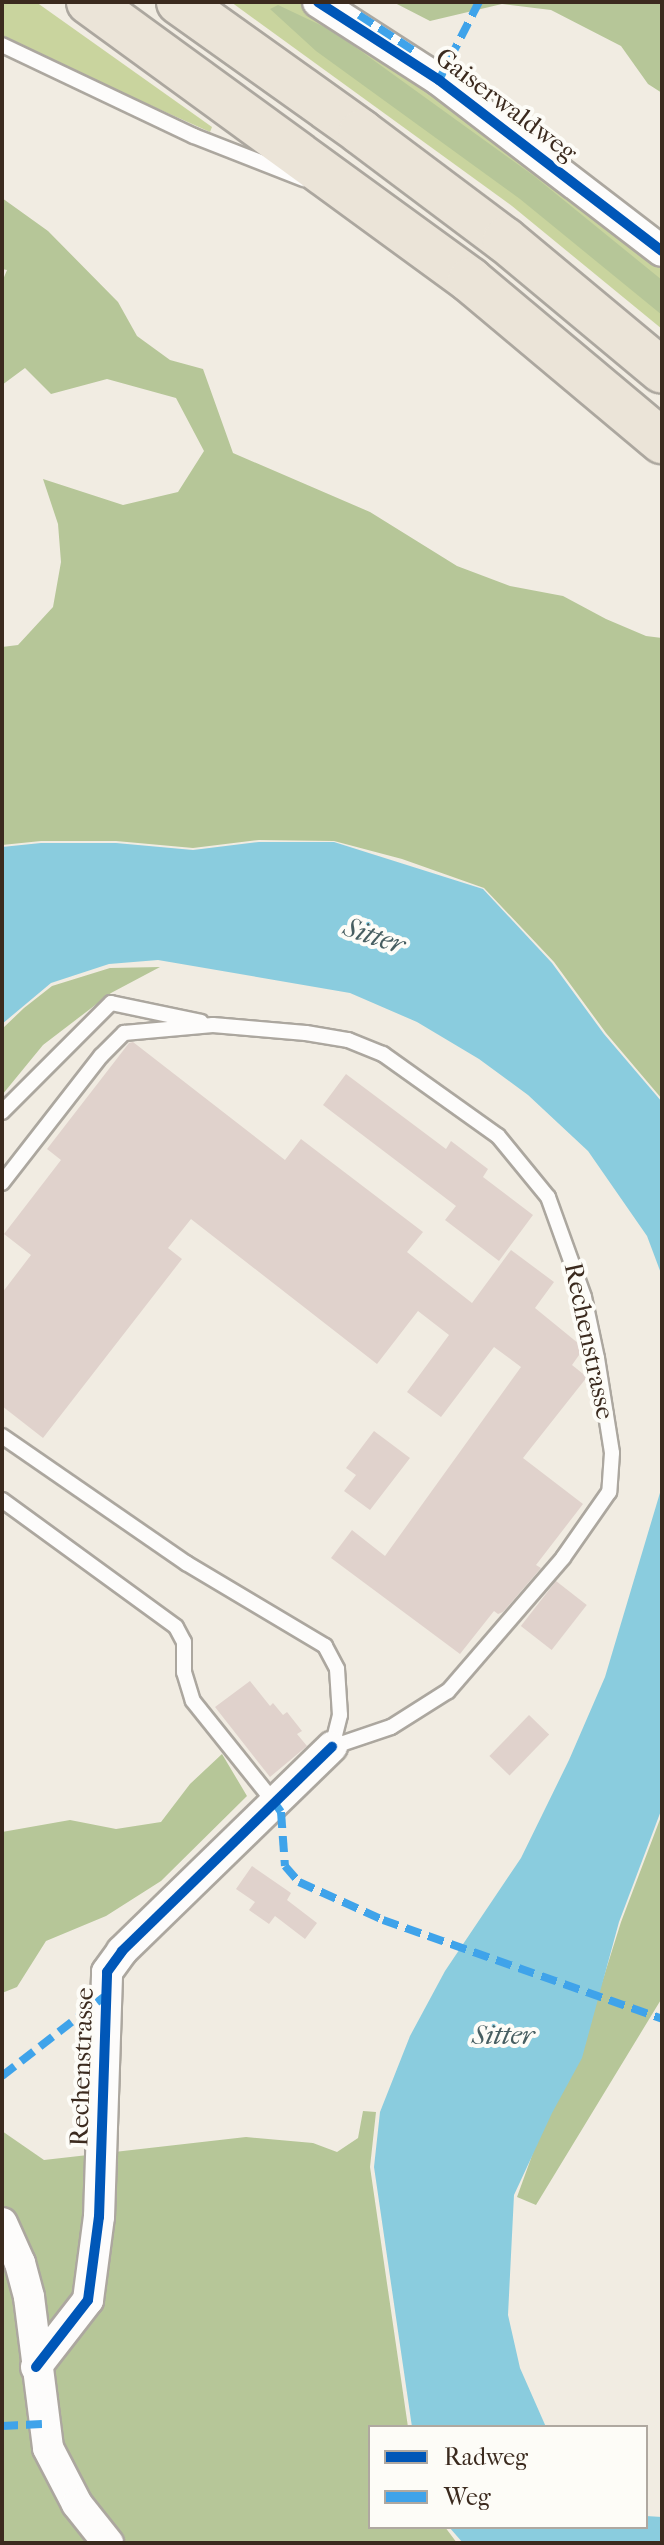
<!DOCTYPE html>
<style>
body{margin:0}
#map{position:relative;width:664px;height:2545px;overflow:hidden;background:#f1ece2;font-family:"IM FELL French Canon",serif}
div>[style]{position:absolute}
.green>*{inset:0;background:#c9d49e}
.forest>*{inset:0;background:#b6c698}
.water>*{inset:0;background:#8accde}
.building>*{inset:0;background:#e0d2cc;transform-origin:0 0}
.roads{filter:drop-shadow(2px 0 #aca79f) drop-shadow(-2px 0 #aca79f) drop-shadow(0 2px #aca79f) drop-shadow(0 -2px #aca79f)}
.service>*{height:14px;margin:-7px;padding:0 7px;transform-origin:7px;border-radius:7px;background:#fdfcfb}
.minor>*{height:30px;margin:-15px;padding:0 15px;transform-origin:15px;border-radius:15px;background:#fdfcfb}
.motorway>*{height:44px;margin:-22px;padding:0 22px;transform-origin:22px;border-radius:22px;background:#ebe4d8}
.quiet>*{height:8px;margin-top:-4px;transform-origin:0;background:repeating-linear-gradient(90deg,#3fa3ea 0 16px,transparent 0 24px)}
.cycleway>*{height:10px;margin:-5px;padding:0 5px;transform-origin:5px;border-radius:5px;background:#0057b8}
span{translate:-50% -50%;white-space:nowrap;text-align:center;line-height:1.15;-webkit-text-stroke:8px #fdfcf7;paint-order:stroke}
.street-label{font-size:26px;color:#3b2a1e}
.water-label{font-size:28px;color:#475e61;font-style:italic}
.frame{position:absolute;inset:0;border:4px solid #3b2a1e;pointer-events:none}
.legend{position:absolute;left:368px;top:2425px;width:280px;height:104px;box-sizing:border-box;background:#fdfcf7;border:2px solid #afa8a0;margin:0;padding:10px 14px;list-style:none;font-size:24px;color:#3b2a1e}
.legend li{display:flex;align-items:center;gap:16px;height:40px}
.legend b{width:40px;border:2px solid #afa8a0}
</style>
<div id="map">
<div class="green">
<i style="clip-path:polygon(2px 2px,36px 2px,212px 127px,210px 132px,2px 39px)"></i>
<i style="clip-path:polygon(231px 2px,300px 2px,333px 18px,662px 260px,662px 329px,512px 206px)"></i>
</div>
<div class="forest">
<i style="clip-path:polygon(393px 2px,662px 2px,662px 93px,648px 84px,621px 46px,551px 10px,502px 4px,430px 21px)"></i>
<i style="clip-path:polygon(278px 5px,333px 31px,534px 176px,662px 280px,662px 315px,520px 199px,316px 51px,270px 9px)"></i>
<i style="clip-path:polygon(2px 198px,48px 231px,118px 302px,137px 336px,170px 360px,203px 369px,233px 453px,370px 512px,457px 566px,510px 586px,563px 596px,606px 619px,646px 636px,662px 638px,662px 1099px,606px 1033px,554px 962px,484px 888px,402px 859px,334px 841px,259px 840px,193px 848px,116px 841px,41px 841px,2px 845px,2px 647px,18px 645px,53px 607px,61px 562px,58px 524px,43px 479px,123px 505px,178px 492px,204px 451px,176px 398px,107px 379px,51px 394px,25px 368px,2px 385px,2px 282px,7px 270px,2px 269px)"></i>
<i style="clip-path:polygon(160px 967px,111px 993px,43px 1045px,2px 1095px,2px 1029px,24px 1008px,52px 986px,110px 968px)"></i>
<i style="clip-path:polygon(222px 1754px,247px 1796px,161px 1881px,106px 1916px,46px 1941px,17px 1987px,2px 1993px,2px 1832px,70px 1820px,116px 1829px,161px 1822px,190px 1784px)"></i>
<i style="clip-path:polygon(662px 1814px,662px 1998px,536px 2205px,517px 2197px,547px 2114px,588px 2027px,621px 1922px)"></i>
<i style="clip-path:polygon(363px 2111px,376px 2112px,370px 2167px,408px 2427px,370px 2427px,370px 2527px,445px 2527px,457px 2543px,2px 2543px,2px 2131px,44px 2160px,246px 2137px,313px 2143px,337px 2152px,358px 2138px)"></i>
</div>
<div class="water">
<i style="clip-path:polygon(259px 842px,334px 842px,483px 889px,552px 963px,604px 1034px,662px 1102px,662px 1276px,647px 1236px,588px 1151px,528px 1095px,479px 1059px,417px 1022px,350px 993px,158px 960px,109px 964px,51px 983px,2px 1024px,2px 847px,41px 843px,116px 843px,193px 850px)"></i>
<i style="clip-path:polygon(662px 1486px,662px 1808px,619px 1922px,582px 2058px,552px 2113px,514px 2195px,508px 2315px,520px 2368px,546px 2427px,412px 2427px,374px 2167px,380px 2112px,410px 2036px,445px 1971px,521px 1858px,569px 1760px,605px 1677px)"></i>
<i style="clip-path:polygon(646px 2516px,662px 2517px,662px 2543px,463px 2543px,449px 2527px,646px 2527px)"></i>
</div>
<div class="building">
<i style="clip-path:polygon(133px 1042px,285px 1160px,301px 1139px,423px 1232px,407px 1252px,472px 1303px,511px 1250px,554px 1282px,535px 1308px,584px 1348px,572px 1365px,587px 1377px,523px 1458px,583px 1504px,536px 1565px,541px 1568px,503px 1612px,498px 1614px,494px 1611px,460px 1654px,331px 1558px,352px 1530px,385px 1556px,521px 1367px,494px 1347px,441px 1417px,407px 1392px,449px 1335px,418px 1311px,377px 1364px,191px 1219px,168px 1248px,182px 1259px,43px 1438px,2px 1406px,2px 1293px,31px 1255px,4px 1234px,61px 1160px,47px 1149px,129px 1043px)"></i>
<i style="clip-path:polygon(346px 1074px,446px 1149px,451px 1141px,488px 1169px,483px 1177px,533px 1215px,499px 1261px,445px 1220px,456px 1206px,323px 1105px)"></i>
<i style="clip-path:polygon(374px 1431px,410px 1458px,370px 1510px,344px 1491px,356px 1475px,346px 1468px)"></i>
<i style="left:556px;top:1581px;width:39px;height:57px;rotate:38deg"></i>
<i style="clip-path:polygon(250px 1681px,270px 1706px,273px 1703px,283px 1715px,287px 1712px,302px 1731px,297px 1734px,307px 1746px,270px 1777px,215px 1707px)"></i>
<i style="left:529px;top:1715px;width:28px;height:57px;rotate:44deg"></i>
<i style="clip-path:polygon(252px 1866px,291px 1893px,287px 1900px,317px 1923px,305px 1939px,275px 1916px,269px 1924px,249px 1910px,255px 1902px,236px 1889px)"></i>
</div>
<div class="roads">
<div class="service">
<i style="left:2px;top:45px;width:212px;rotate:25.4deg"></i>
<i style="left:194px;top:136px;width:118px;rotate:21.4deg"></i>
<i style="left:2px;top:1112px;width:154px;rotate:-45deg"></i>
<i style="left:111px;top:1003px;width:92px;rotate:11.9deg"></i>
<i style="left:2px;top:1183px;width:161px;rotate:-52.1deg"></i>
<i style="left:101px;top:1056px;width:33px;rotate:-45deg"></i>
<i style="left:124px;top:1033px;width:89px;rotate:-5.1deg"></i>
<i style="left:213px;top:1025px;width:93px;rotate:4.9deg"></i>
<i style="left:306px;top:1033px;width:43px;rotate:9.5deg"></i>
<i style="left:348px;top:1040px;width:38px;rotate:22deg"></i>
<i style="left:383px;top:1054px;width:141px;rotate:35.5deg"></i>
<i style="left:498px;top:1136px;width:79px;rotate:50.7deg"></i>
<i style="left:548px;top:1197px;width:106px;rotate:70.2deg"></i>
<i style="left:584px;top:1297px;width:62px;rotate:78deg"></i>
<i style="left:597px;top:1358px;width:96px;rotate:81deg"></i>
<i style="left:612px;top:1453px;width:39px;rotate:94deg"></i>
<i style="left:609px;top:1492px;width:80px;rotate:124.9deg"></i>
<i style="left:563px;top:1558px;width:176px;rotate:130.8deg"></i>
<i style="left:448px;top:1691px;width:67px;rotate:147.7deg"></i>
<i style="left:391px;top:1727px;width:62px;rotate:161.3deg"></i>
<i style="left:2px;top:1436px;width:224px;rotate:34.6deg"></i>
<i style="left:186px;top:1563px;width:162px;rotate:30.8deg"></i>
<i style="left:325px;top:1646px;width:26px;rotate:62deg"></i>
<i style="left:337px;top:1669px;width:46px;rotate:86.3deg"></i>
<i style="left:340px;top:1715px;width:33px;rotate:104deg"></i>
<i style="left:2px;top:1500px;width:215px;rotate:36.1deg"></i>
<i style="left:176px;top:1627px;width:17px;rotate:62deg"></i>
<i style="left:184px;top:1642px;width:30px;rotate:90deg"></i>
<i style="left:184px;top:1672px;width:30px;rotate:73deg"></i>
<i style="left:193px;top:1701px;width:129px;rotate:51.3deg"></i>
</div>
<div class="minor">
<i style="left:318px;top:2px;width:144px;rotate:32.8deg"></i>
<i style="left:439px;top:80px;width:281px;rotate:37.5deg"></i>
<i style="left:2px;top:2223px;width:44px;rotate:65.8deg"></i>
<i style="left:20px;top:2263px;width:35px;rotate:75deg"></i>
<i style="left:29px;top:2297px;width:152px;rotate:82.8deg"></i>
<i style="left:48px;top:2448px;width:63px;rotate:62.6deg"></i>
<i style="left:77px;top:2504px;width:50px;rotate:51.5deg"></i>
<i style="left:36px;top:2367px;width:85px;rotate:-52.2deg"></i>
<i style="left:88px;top:2300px;width:84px;rotate:-82.5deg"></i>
<i style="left:99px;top:2217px;width:245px;rotate:-88.1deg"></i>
<i style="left:107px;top:1972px;width:26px;rotate:-54deg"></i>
<i style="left:122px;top:1951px;width:293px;rotate:-44.2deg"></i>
</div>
<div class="motorway">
<i style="left:89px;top:2px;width:472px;rotate:36.1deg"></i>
<i style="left:470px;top:280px;width:251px;rotate:40deg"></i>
<i style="left:179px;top:2px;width:224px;rotate:35.5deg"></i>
<i style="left:361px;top:132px;width:180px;rotate:36.9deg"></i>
<i style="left:505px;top:240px;width:204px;rotate:39.8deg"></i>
</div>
</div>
<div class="quiet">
<i style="left:359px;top:15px;width:68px;rotate:33deg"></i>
<i style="left:439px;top:80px;width:88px;rotate:-62.9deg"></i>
<i style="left:274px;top:1802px;width:12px;rotate:55deg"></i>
<i style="left:281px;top:1812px;width:54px;rotate:85.8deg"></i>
<i style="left:285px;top:1866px;width:21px;rotate:49deg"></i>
<i style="left:299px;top:1882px;width:92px;rotate:24.3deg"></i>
<i style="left:383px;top:1920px;width:296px;rotate:19.5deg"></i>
<i style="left:2px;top:2076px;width:129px;rotate:-37.8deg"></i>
<i style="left:2px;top:2426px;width:40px;rotate:-2.9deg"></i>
</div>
<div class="cycleway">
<i style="left:318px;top:2px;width:144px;rotate:32.8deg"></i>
<i style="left:439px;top:80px;width:281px;rotate:37.5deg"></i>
<i style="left:36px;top:2367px;width:85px;rotate:-52.2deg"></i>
<i style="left:88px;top:2300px;width:84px;rotate:-82.5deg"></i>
<i style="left:99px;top:2217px;width:245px;rotate:-88.1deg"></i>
<i style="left:107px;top:1972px;width:26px;rotate:-54deg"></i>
<i style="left:122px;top:1951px;width:293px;rotate:-44.2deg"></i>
</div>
<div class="street-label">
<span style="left:506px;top:105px;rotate:37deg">Gaiserwaldweg</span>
<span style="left:589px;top:1341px;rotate:78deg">Rechenstrasse</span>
<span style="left:82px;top:2067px;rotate:-88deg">Rechenstrasse</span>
</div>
<div class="water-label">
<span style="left:374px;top:936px;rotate:18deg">Sitter</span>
<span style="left:503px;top:2035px">Sitter</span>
</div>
<div class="frame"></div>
<ul class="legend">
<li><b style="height:10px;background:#0057b8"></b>Radweg</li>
<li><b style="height:10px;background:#3fa3ea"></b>Weg</li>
</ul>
</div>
